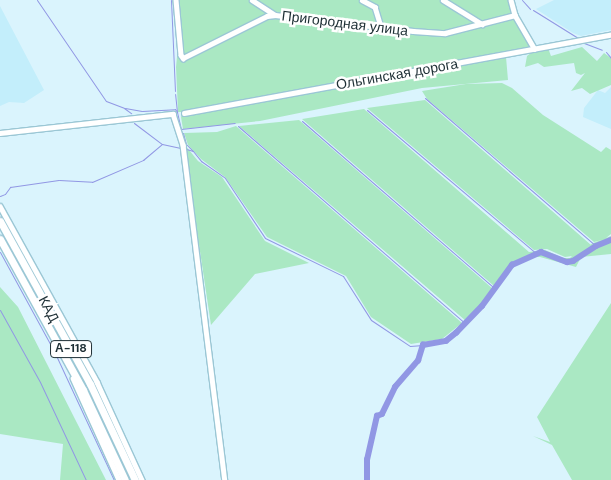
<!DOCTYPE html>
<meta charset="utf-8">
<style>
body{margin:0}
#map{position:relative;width:611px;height:480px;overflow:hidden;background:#daf4fd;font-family:"DM Sans",sans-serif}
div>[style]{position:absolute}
.built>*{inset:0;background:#c3eefb}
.green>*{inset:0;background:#aae8c3}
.stream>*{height:1px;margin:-0.5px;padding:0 0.5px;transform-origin:0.5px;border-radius:0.5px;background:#9197e4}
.river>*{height:5.5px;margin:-2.75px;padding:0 2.75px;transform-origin:2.75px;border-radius:2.75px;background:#9197e4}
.roads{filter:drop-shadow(1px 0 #9bc7d5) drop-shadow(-1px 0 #9bc7d5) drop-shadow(0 1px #9bc7d5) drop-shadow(0 -1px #9bc7d5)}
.minor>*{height:4.5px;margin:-2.25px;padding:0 2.25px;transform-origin:2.25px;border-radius:2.25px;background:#fff}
.highway>*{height:7px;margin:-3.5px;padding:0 3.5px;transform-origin:3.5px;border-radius:3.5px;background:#fff}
span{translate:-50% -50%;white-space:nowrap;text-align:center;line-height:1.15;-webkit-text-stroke:5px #fff;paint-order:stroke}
.shield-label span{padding:1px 4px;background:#fff;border:1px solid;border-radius:4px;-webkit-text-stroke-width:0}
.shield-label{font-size:12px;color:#1e2f35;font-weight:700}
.street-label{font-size:14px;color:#1e2f35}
</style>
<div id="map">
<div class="built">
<i style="clip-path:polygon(554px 0,611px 0,611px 30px,581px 36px,573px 33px,536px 9px)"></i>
<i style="clip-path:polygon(0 6px,44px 90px,24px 103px,9px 102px,0 106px)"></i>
<i style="clip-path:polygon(611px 87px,611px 129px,583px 117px,584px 108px,598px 90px,605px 93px)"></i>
</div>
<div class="green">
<i style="clip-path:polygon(175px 0,509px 0,512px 16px,533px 50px,506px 57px,508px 80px,422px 88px,260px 121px,183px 129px,181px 117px,184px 112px,178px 112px,176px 67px,178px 47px)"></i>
<i style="clip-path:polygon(582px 47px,597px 61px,604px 53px,611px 58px,611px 85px,590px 94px,582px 88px,571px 91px,585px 73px,581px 75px,576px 73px,574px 63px,544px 67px,538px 63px,525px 67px,527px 56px,532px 52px,548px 48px,551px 56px)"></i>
<i style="clip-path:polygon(502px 83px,512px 88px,543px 115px,601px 152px,606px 147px,611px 150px,611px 234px,606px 238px,611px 236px,611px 254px,581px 257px,576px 267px,540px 257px,531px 257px,513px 266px,488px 301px,459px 329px,466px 321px,239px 126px,299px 120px,493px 289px,502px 274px,494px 286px,302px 119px,364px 109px,529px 252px,545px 250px,563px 258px,570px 258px,572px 256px,565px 257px,547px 249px,534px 250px,367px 108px,425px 100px,591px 245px,575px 255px,593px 243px,602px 240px,594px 242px,427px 99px,422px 91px,466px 84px)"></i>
<i style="clip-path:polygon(236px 126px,462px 323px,442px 339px,411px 344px,371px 317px,346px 276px,267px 237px,225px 177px,201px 159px,188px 145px,184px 133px,217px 132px)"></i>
<i style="clip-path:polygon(184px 144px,198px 161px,222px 177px,265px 241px,309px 263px,255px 274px,211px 325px)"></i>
<i style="clip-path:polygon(0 287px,18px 307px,106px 480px,60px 480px,63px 444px,0 434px)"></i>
<i style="clip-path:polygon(611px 303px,611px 480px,572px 480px,552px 445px,533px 436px,550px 442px,537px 417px)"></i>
</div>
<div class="stream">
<i style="left:37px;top:0;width:122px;rotate:55.7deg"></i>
<i style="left:106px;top:101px;width:19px;rotate:21deg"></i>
<i style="left:124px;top:108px;width:9px;rotate:36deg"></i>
<i style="left:171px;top:0;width:91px;rotate:87.5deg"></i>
<i style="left:522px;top:0;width:12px;rotate:48deg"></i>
<i style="left:533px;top:10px;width:53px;rotate:31.9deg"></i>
<i style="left:584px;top:43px;width:19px;rotate:21deg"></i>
<i style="left:606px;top:52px;width:8px;rotate:50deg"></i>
<i style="left:425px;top:98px;width:226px;rotate:40.9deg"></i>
<i style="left:125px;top:108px;width:17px;rotate:10deg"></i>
<i style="left:142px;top:111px;width:33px;rotate:-3deg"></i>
<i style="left:175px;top:109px;width:4px;rotate:56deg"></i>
<i style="left:177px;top:112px;width:18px;rotate:-96deg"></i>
<i style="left:367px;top:110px;width:223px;rotate:40.3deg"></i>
<i style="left:177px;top:112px;width:17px;rotate:77deg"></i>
<i style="left:181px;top:129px;width:54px;rotate:-6.3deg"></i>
<i style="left:302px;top:121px;width:256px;rotate:41deg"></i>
<i style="left:134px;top:123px;width:35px;rotate:37deg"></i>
<i style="left:162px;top:144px;width:19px;rotate:12deg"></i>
<i style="left:238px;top:126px;width:301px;rotate:41deg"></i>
<i style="left:183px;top:133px;width:11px;rotate:75deg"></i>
<i style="left:186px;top:144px;width:10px;rotate:45deg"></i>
<i style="left:193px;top:151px;width:7px;rotate:-164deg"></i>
<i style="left:193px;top:151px;width:13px;rotate:51deg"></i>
<i style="left:201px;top:161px;width:29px;rotate:35deg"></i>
<i style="left:225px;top:178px;width:72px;rotate:56.3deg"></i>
<i style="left:265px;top:238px;width:87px;rotate:26deg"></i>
<i style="left:343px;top:276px;width:52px;rotate:57.5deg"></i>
<i style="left:371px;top:320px;width:47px;rotate:33.7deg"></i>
<i style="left:410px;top:346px;width:13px;rotate:-4deg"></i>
<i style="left:0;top:196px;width:5px;rotate:-22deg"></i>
<i style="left:5px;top:194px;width:9px;rotate:-54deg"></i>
<i style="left:10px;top:187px;width:49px;rotate:-8.1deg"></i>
<i style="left:59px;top:180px;width:33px;rotate:3deg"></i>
<i style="left:92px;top:182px;width:56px;rotate:-23.3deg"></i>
<i style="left:143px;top:160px;width:25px;rotate:-40deg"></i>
<i style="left:0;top:252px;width:113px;rotate:61.4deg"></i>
<i style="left:54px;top:351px;width:142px;rotate:65.1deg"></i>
<i style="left:0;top:310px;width:82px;rotate:60.9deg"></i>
<i style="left:40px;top:382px;width:108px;rotate:64.9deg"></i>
</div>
<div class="river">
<i style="left:367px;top:480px;width:20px;rotate:-90deg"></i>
<i style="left:367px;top:460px;width:45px;rotate:-77.2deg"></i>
<i style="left:377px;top:416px;width:5px;rotate:-22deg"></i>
<i style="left:382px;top:414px;width:30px;rotate:-64deg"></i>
<i style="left:395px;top:387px;width:35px;rotate:-49deg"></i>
<i style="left:418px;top:361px;width:17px;rotate:-73deg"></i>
<i style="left:423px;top:345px;width:23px;rotate:-10deg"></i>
<i style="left:446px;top:341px;width:13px;rotate:-39deg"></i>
<i style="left:456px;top:333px;width:37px;rotate:-46deg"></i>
<i style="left:482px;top:306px;width:51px;rotate:-53.8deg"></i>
<i style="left:512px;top:265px;width:32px;rotate:-24deg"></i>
<i style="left:541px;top:252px;width:28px;rotate:21deg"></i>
<i style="left:567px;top:262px;width:6px;rotate:-9deg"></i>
<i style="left:573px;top:261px;width:27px;rotate:-33deg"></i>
<i style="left:596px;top:246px;width:16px;rotate:-22deg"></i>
</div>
<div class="roads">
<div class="minor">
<i style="left:176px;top:0;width:55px;rotate:84.8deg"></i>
<i style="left:181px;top:55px;width:4px;rotate:56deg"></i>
<i style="left:183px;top:58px;width:94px;rotate:-26.6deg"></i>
<i style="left:267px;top:16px;width:8px;rotate:-7deg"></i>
<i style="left:275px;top:15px;width:139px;rotate:6.6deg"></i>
<i style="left:413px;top:31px;width:32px;rotate:4deg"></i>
<i style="left:445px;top:33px;width:72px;rotate:-14.4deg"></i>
<i style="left:252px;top:0;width:27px;rotate:33deg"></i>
<i style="left:362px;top:0;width:15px;rotate:28deg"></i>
<i style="left:375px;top:7px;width:21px;rotate:73deg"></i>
<i style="left:443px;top:0;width:46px;rotate:31.6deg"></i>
<i style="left:511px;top:0;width:16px;rotate:75deg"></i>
<i style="left:515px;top:15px;width:39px;rotate:60deg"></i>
<i style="left:184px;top:113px;width:434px;rotate:-10.4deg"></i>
<i style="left:0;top:133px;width:174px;rotate:-6.3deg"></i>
<i style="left:173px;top:114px;width:33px;rotate:72deg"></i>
<i style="left:183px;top:145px;width:338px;rotate:82.9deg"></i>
<i style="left:0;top:206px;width:201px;rotate:61.1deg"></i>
<i style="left:97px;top:382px;width:108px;rotate:65.3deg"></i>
<i style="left:73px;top:378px;width:112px;rotate:65.7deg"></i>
</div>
<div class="highway">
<i style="left:0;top:221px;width:186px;rotate:61.1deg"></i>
<i style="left:90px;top:384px;width:106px;rotate:64.9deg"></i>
<i style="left:0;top:239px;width:172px;rotate:61.2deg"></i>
<i style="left:83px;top:390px;width:99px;rotate:65deg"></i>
</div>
</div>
<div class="shield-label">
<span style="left:71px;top:349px">А-118</span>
</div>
<div class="street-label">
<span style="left:345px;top:23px;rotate:7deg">Пригородная улица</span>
<span style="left:397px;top:74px;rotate:-10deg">Ольгинская дорога</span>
<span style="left:49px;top:309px;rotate:62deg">КАД</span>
</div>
</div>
